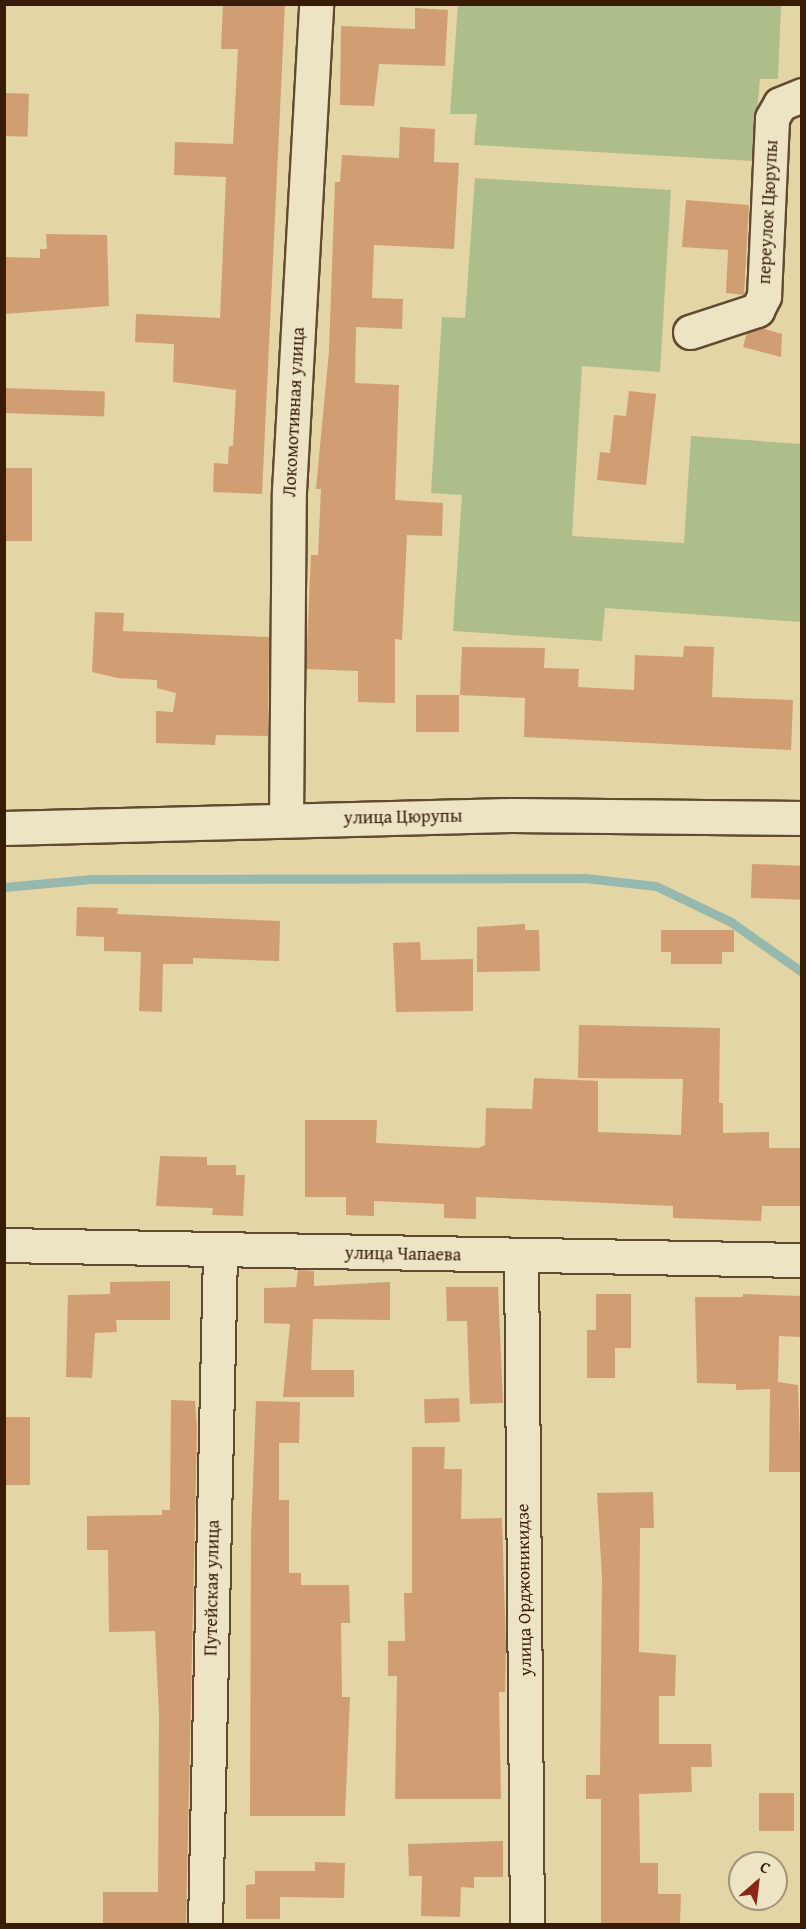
<!DOCTYPE html>
<meta charset="utf-8">
<style>
body{margin:0}
#map{position:relative;width:806px;height:1929px;overflow:hidden;background:#e4d5a6;font-family:"Gentium Book Plus",serif}
div>[style]{position:absolute}
.green>*{inset:0;background:#aebe8b}
.stream>*{height:9px;margin:-4.5px;padding:0 4.5px;transform-origin:4.5px;border-radius:4.5px;background:#96b8ad}
.building>*{inset:0;background:#d19d73;transform-origin:0 0}
.roads{filter:drop-shadow(2px 0 #624a30) drop-shadow(-2px 0 #624a30) drop-shadow(0 2px #624a30) drop-shadow(0 -2px #624a30)}
.minor>*{height:33px;margin:-16.5px;padding:0 16.5px;transform-origin:16.5px;border-radius:16.5px;background:#ede4c5}
span{translate:-50% -50%;white-space:nowrap;text-align:center;line-height:1.15;-webkit-text-stroke:4.5px #ede4c5;paint-order:stroke}
.street-label{font-size:18px;color:#371c08}
.frame{position:absolute;inset:0;border:6px solid #371c08;pointer-events:none}
.north{position:absolute;left:728px;top:1851px;width:60px;height:60px;box-sizing:border-box;background:#ede4c5;border:2px solid #a49479;border-radius:50%;rotate:28deg;font-size:16px;font-weight:700;line-height:24px;text-align:center;color:#371c08}
.north::after{content:'';display:block;margin:auto;width:21px;height:27px;background:#8f2418;clip-path:polygon(50% 0,100% 100%,50% 72%,0 100%)}
</style>
<div id="map">
<div class="green">
<i style="clip-path:polygon(458px 5px,781px 5px,778px 79px,760px 79px,753px 161px,474px 145px,477px 114px,450px 114px)"></i>
<i style="clip-path:polygon(475px 178px,671px 190px,660px 372px,582px 366px,572px 536px,684px 543px,691px 436px,801px 444px,801px 622px,605px 608px,602px 641px,453px 631px,462px 495px,431px 493px,442px 317px,465px 318px)"></i>
</div>
<div class="stream">
<i style="left:4px;top:887px;width:88px;rotate:-5.2deg"></i>
<i style="left:92px;top:879px;width:493px;rotate:-0.1deg"></i>
<i style="left:585px;top:878px;width:71px;rotate:6.4deg"></i>
<i style="left:656px;top:886px;width:83px;rotate:25.6deg"></i>
<i style="left:731px;top:922px;width:87px;rotate:35.2deg"></i>
</div>
<div class="building">
<i style="clip-path:polygon(223px 4px,285px 4px,262px 494px,213px 492px,214px 463px,228px 464px,229px 446px,233px 446px,236px 390px,173px 382px,174px 344px,135px 342px,136px 314px,220px 318px,226px 177px,174px 175px,175px 142px,233px 144px,238px 49px,221px 49px)"></i>
<i style="clip-path:polygon(415px 8px,448px 10px,445px 66px,379px 64px,374px 106px,340px 105px,341px 26px,415px 29px)"></i>
<i style="left:4px;top:93px;width:25px;height:43px;rotate:2deg"></i>
<i style="clip-path:polygon(400px 127px,435px 129px,434px 162px,459px 163px,454px 249px,374px 245px,372px 298px,403px 299px,402px 329px,356px 327px,355px 383px,399px 385px,395px 500px,443px 503px,442px 536px,407px 535px,402px 640px,395px 639px,395px 703px,358px 702px,358px 671px,306px 669px,311px 555px,318px 555px,321px 489px,316px 489px,329px 351px,335px 182px,340px 182px,342px 155px,399px 158px)"></i>
<i style="clip-path:polygon(686px 200px,749px 205px,744px 295px,726px 293px,728px 250px,682px 247px)"></i>
<i style="clip-path:polygon(46px 234px,107px 235px,109px 306px,4px 314px,4px 257px,40px 258px,40px 249px,47px 249px)"></i>
<i style="clip-path:polygon(761px 328px,782px 334px,781px 357px,743px 347px,747px 333px)"></i>
<i style="left:4px;top:388px;width:101px;height:25px;rotate:2deg"></i>
<i style="clip-path:polygon(629px 391px,656px 394px,646px 485px,597px 480px,600px 452px,610px 453px,614px 415px,626px 416px)"></i>
<i style="left:4px;top:468px;width:28px;height:73px"></i>
<i style="clip-path:polygon(95px 612px,124px 613px,123px 631px,269px 637px,268px 736px,216px 735px,215px 745px,156px 743px,156px 711px,173px 712px,176px 693px,157px 688px,157px 680px,118px 678px,92px 672px)"></i>
<i style="clip-path:polygon(684px 646px,714px 647px,712px 697px,793px 700px,791px 750px,524px 737px,525px 698px,460px 695px,462px 647px,545px 648px,544px 668px,579px 669px,578px 687px,634px 690px,635px 655px,683px 657px)"></i>
<i style="left:416px;top:695px;width:43px;height:37px"></i>
<i style="left:752px;top:864px;width:49px;height:34px;rotate:2deg"></i>
<i style="clip-path:polygon(77px 907px,118px 908px,117px 914px,280px 921px,279px 961px,193px 958px,193px 964px,163px 964px,162px 1012px,139px 1011px,141px 952px,104px 951px,104px 937px,76px 936px)"></i>
<i style="clip-path:polygon(525px 924px,525px 930px,539px 930px,540px 971px,477px 972px,477px 927px)"></i>
<i style="clip-path:polygon(661px 930px,734px 930px,734px 952px,722px 952px,722px 964px,671px 964px,671px 952px,661px 952px)"></i>
<i style="clip-path:polygon(420px 942px,421px 960px,473px 959px,473px 1011px,396px 1012px,393px 943px)"></i>
<i style="clip-path:polygon(579px 1025px,720px 1028px,719px 1103px,723px 1103px,723px 1133px,769px 1132px,769px 1148px,801px 1148px,801px 1206px,762px 1206px,761px 1221px,673px 1218px,673px 1206px,476px 1197px,476px 1219px,444px 1218px,444px 1204px,374px 1201px,374px 1216px,346px 1215px,346px 1197px,305px 1197px,305px 1120px,377px 1120px,376px 1143px,479px 1148px,485px 1145px,486px 1108px,532px 1109px,534px 1078px,598px 1081px,598px 1132px,681px 1135px,683px 1079px,578px 1078px)"></i>
<i style="clip-path:polygon(160px 1156px,207px 1157px,207px 1165px,236px 1165px,236px 1175px,245px 1175px,243px 1216px,212px 1215px,213px 1208px,156px 1206px)"></i>
<i style="clip-path:polygon(298px 1270px,314px 1271px,314px 1286px,390px 1282px,390px 1320px,313px 1319px,311px 1370px,354px 1370px,354px 1397px,283px 1397px,290px 1324px,264px 1323px,264px 1288px,296px 1287px)"></i>
<i style="clip-path:polygon(170px 1281px,170px 1320px,116px 1320px,117px 1332px,95px 1333px,92px 1378px,66px 1377px,68px 1295px,110px 1294px,110px 1282px)"></i>
<i style="clip-path:polygon(446px 1287px,498px 1287px,503px 1403px,470px 1404px,467px 1321px,447px 1321px)"></i>
<i style="clip-path:polygon(596px 1294px,631px 1294px,631px 1348px,615px 1348px,615px 1378px,587px 1378px,587px 1330px,596px 1330px)"></i>
<i style="clip-path:polygon(743px 1294px,801px 1296px,801px 1337px,779px 1336px,778px 1382px,798px 1385px,801px 1472px,769px 1472px,770px 1389px,736px 1390px,736px 1384px,697px 1383px,695px 1297px,743px 1297px)"></i>
<i style="left:459px;top:1398px;width:24px;height:35px;rotate:88deg"></i>
<i style="clip-path:polygon(171px 1400px,195px 1401px,197px 1429px,186px 1924px,103px 1924px,103px 1892px,158px 1892px,159px 1713px,155px 1631px,109px 1632px,108px 1550px,87px 1550px,87px 1516px,162px 1515px,162px 1510px,170px 1510px)"></i>
<i style="clip-path:polygon(256px 1401px,300px 1402px,299px 1443px,279px 1443px,279px 1500px,289px 1500px,289px 1573px,301px 1573px,301px 1585px,349px 1585px,350px 1623px,341px 1623px,342px 1697px,350px 1697px,345px 1816px,250px 1816px,251px 1535px)"></i>
<i style="left:4px;top:1417px;width:26px;height:68px"></i>
<i style="clip-path:polygon(412px 1447px,445px 1447px,444px 1469px,462px 1469px,461px 1519px,502px 1518px,506px 1648px,505px 1692px,499px 1692px,501px 1799px,395px 1799px,397px 1676px,388px 1676px,388px 1641px,405px 1641px,404px 1593px,412px 1593px)"></i>
<i style="clip-path:polygon(653px 1492px,654px 1528px,640px 1528px,639px 1652px,676px 1655px,675px 1696px,659px 1696px,659px 1744px,711px 1744px,712px 1767px,691px 1767px,692px 1792px,639px 1794px,640px 1863px,658px 1863px,658px 1894px,681px 1894px,680px 1924px,601px 1924px,601px 1799px,586px 1799px,586px 1775px,600px 1775px,602px 1577px,597px 1493px)"></i>
<i style="left:759px;top:1793px;width:35px;height:38px"></i>
<i style="clip-path:polygon(503px 1841px,503px 1877px,474px 1877px,474px 1888px,461px 1887px,460px 1917px,421px 1916px,422px 1876px,409px 1876px,408px 1844px)"></i>
<i style="clip-path:polygon(315px 1862px,345px 1863px,344px 1898px,280px 1897px,280px 1919px,246px 1919px,246px 1885px,255px 1884px,255px 1871px,315px 1871px)"></i>
</div>
<div class="roads">
<div class="minor">
<i style="left:690px;top:332px;width:71px;rotate:-18.2deg"></i>
<i style="left:757px;top:310px;width:16px;rotate:-63deg"></i>
<i style="left:764px;top:296px;width:178px;rotate:-87.4deg"></i>
<i style="left:772px;top:118px;width:16px;rotate:-60deg"></i>
<i style="left:780px;top:104px;width:24px;rotate:-22deg"></i>
<i style="left:286px;top:820px;width:329px;rotate:-89.5deg"></i>
<i style="left:289px;top:491px;width:488px;rotate:-86.8deg"></i>
<i style="left:4px;top:828px;width:508px;rotate:-1.47deg"></i>
<i style="left:512px;top:815px;width:290px;rotate:0.6deg"></i>
<i style="left:4px;top:1245px;width:798px;rotate:1.08deg"></i>
<i style="left:521px;top:1255px;width:669px;rotate:89.49deg"></i>
<i style="left:205px;top:1924px;width:673px;rotate:-88.72deg"></i>
</div>
</div>
<div class="street-label">
<span style="left:768px;top:212px;rotate:-87deg">переулок Цюрупы</span>
<span style="left:294px;top:412px;rotate:-87deg">Локомотивная улица</span>
<span style="left:403px;top:817px;rotate:-1deg">улица Цюрупы</span>
<span style="left:403px;top:1254px;rotate:1deg">улица Чапаева</span>
<span style="left:212px;top:1588px;rotate:-89deg">Путейская улица</span>
<span style="left:524px;top:1590px;rotate:-91deg">улица Орджоникидзе</span>
</div>
<div class="frame"></div>
<div class="north">С</div>
</div>
